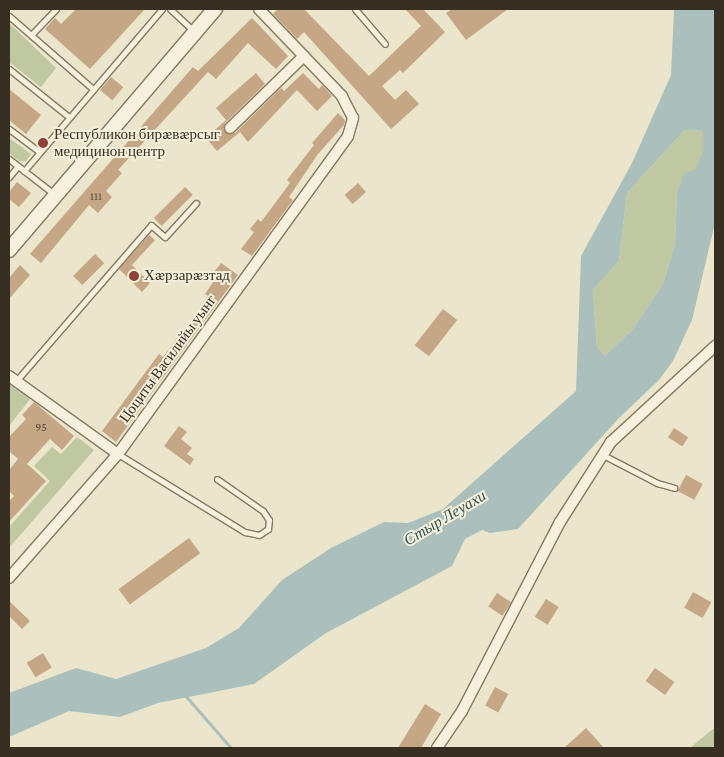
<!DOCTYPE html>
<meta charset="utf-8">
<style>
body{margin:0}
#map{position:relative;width:724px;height:757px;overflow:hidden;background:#ebe5cb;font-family:"Crimson Pro",serif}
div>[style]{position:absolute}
.green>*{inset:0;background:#bfc8a0}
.water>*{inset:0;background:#abc0bc}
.stream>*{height:3px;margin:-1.5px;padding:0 1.5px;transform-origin:1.5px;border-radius:1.5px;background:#abc0bc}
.building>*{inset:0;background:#c5a685;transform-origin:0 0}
.roads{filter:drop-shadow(1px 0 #867861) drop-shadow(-1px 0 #867861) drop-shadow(0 1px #867861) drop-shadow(0 -1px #867861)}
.lane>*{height:5px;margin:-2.5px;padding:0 2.5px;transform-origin:2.5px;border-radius:2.5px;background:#f6f1de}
.street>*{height:10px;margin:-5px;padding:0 5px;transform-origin:5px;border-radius:5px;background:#f6f1de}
.secondary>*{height:14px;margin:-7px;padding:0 7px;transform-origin:7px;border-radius:7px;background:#f6f1de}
.dots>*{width:14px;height:14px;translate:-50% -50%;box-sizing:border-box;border:2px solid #f3eeda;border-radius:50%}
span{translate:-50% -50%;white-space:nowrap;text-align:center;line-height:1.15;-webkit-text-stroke:4px #f3eeda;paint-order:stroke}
.number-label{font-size:12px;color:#5b4d3c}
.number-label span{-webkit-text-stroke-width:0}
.poi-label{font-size:15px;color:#382f23}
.left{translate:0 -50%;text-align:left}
.street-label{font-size:15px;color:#382f23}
.water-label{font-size:16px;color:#345556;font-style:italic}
.frame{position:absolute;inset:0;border:10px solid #382f23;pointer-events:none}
</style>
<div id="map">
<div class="green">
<i style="clip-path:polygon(9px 23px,56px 68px,41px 87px,9px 62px)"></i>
<i style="clip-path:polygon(685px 130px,703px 131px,703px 151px,695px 171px,684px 174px,677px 192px,675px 244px,663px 284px,632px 330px,605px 356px,597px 346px,593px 290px,619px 261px,627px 193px)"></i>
<i style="clip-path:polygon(9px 138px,31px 154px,26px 161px,19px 161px,9px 153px)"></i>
<i style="clip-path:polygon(9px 384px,30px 399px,9px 426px)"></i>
<i style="clip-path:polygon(77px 437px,94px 450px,9px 548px,9px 527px,50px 481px,34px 466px,52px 447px,61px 454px)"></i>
<i style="clip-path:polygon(715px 728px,715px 748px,690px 748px,709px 732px)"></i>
</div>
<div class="water">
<i style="clip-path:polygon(evenodd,674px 9px,715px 9px,715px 223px,692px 320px,673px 361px,659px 380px,619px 418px,518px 529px,490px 533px,482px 530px,465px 539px,452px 566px,326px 633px,254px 684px,158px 703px,120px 717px,69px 711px,9px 737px,9px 693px,76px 668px,116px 679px,206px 648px,239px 628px,282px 580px,331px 548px,384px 522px,408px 523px,443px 509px,576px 391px,581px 256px,632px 163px,671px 75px,674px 9px,685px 130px,703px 131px,703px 151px,695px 170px,684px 173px,677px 192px,675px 244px,663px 284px,632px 330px,605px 356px,597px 346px,593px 290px,619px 261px,627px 193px,685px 130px)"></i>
</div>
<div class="stream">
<i style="left:184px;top:694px;width:72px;rotate:49deg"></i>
</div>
<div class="building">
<i style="clip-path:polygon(76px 9px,145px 9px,90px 69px,45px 29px,55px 18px,61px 24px)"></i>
<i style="clip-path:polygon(278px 9px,304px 9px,369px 76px,421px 26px,405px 9px,423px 9px,445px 32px,403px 73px,400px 70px,382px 86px,395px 100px,406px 90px,419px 104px,391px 129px,304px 32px,297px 39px,273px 14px)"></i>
<i style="clip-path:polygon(452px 9px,508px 9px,466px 40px,446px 13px)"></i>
<i style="clip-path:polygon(252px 18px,288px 56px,276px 69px,248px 43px,216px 79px,208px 72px,118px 170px,122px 173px,106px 191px,112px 197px,98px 213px,89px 205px,41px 263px,30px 254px,193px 67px,198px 71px)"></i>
<i style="clip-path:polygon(256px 73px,265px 84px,225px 123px,223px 129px,228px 134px,235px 133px,281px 88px,284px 91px,303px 73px,319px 89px,322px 85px,332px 96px,317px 111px,297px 90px,248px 142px,240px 132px,217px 151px,206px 138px,226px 120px,216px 108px)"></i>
<i style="left:111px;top:77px;width:16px;height:17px;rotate:40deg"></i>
<i style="clip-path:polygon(9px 89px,41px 115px,26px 134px,9px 120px)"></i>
<i style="clip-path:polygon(338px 113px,345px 120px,344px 125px,318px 154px,289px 197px,293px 200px,252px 256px,241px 249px,254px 232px,250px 229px,258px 219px,261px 222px,290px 183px,287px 180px,314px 145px,312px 143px)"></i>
<i style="clip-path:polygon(17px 182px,31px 193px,19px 207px,9px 199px,9px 192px)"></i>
<i style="left:358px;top:183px;width:12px;height:18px;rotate:48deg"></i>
<i style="left:185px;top:187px;width:11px;height:44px;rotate:45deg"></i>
<i style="clip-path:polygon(149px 235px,155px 240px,132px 265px,150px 283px,142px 292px,119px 269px)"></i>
<i style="left:95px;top:254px;width:13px;height:31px;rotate:45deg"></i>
<i style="clip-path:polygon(221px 263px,238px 275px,116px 442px,102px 431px,159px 354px,163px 357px,194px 316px,208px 296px,205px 294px,214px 281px,210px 277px)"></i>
<i style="clip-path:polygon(20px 265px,30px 275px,9px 299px,9px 278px)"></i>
<i style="left:443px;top:309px;width:18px;height:46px;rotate:38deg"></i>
<i style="clip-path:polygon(34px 402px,74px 436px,62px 450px,50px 439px,27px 464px,46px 481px,9px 522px,9px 501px,14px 496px,9px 491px,9px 470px,18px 459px,9px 451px,9px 437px,26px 419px,22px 415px)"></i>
<i style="clip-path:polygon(179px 426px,187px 432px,181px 439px,192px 448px,187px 454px,194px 459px,190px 465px,164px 446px)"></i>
<i style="left:674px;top:428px;width:17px;height:11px;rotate:33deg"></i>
<i style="left:686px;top:475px;width:19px;height:18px;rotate:28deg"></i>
<i style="left:189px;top:538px;width:19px;height:87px;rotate:54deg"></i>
<i style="left:693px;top:592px;width:21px;height:18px;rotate:29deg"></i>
<i style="left:497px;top:593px;width:17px;height:16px;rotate:33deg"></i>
<i style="left:546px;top:599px;width:15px;height:21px;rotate:32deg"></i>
<i style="clip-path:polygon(9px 601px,30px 621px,22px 629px,9px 616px)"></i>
<i style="left:43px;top:653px;width:17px;height:19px;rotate:59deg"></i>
<i style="left:655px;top:668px;width:24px;height:16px;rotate:36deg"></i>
<i style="left:495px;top:687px;width:15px;height:21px;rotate:28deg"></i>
<i style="clip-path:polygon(425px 704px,441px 714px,421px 748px,398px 748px)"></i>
<i style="clip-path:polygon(586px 728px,604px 748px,564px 748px)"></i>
</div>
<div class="roads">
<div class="lane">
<i style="left:170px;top:9px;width:34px;rotate:43deg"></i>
<i style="left:355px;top:9px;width:46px;rotate:49.4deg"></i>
<i style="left:9px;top:16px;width:111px;rotate:41deg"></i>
<i style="left:31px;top:35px;width:36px;rotate:-46deg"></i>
<i style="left:9px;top:69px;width:77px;rotate:38.7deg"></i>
<i style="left:9px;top:129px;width:38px;rotate:37deg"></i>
<i style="left:9px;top:159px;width:57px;rotate:37.9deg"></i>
<i style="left:24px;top:171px;width:213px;rotate:-49.6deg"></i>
<i style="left:9px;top:177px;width:14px;rotate:-51deg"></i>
<i style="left:16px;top:381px;width:206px;rotate:-49.1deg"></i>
<i style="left:151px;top:225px;width:18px;rotate:41deg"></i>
<i style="left:165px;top:237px;width:46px;rotate:-47.6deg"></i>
<i style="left:118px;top:454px;width:149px;rotate:31.6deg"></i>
<i style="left:245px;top:532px;width:14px;rotate:12deg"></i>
<i style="left:259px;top:535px;width:11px;rotate:-34deg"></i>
<i style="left:268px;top:529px;width:9px;rotate:-84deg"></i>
<i style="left:269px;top:520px;width:11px;rotate:-124deg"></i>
<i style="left:263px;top:511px;width:56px;rotate:-145.2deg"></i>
<i style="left:603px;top:455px;width:61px;rotate:27.4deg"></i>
<i style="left:657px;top:483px;width:18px;rotate:16deg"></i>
</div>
<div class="street">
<i style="left:230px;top:128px;width:103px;rotate:-44.2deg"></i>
<i style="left:9px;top:376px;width:134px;rotate:35.6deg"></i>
<i style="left:9px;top:578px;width:165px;rotate:-48.7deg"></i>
<i style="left:118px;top:454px;width:392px;rotate:-54.1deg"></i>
<i style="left:348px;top:136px;width:19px;rotate:-74deg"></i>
<i style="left:353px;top:118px;width:25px;rotate:-117deg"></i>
<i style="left:342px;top:96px;width:120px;rotate:-133.7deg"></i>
<i style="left:437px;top:748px;width:45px;rotate:-56deg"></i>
<i style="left:462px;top:711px;width:213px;rotate:-62.6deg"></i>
<i style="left:560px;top:522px;width:95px;rotate:-57.5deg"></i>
<i style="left:611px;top:442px;width:142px;rotate:-42.7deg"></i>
</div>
<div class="secondary">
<i style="left:9px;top:250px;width:317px;rotate:-49.5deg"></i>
</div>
</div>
<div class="dots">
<i style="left:43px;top:143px;background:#8f4037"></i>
<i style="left:134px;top:276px;background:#8f4037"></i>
</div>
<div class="number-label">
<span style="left:96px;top:197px">111</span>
<span style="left:41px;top:428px">95</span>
</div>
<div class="poi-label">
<span class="left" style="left:54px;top:143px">Республикон бирæвæрсыг<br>медицинон центр</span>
<span class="left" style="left:144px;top:276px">Хæрзарæзтад</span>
</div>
<div class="street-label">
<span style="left:168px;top:359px;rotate:-54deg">Цоциты Василийы уынг</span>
</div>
<div class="water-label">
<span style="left:445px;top:518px;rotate:-31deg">Стыр Леуахи</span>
</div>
<div class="frame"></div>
</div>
